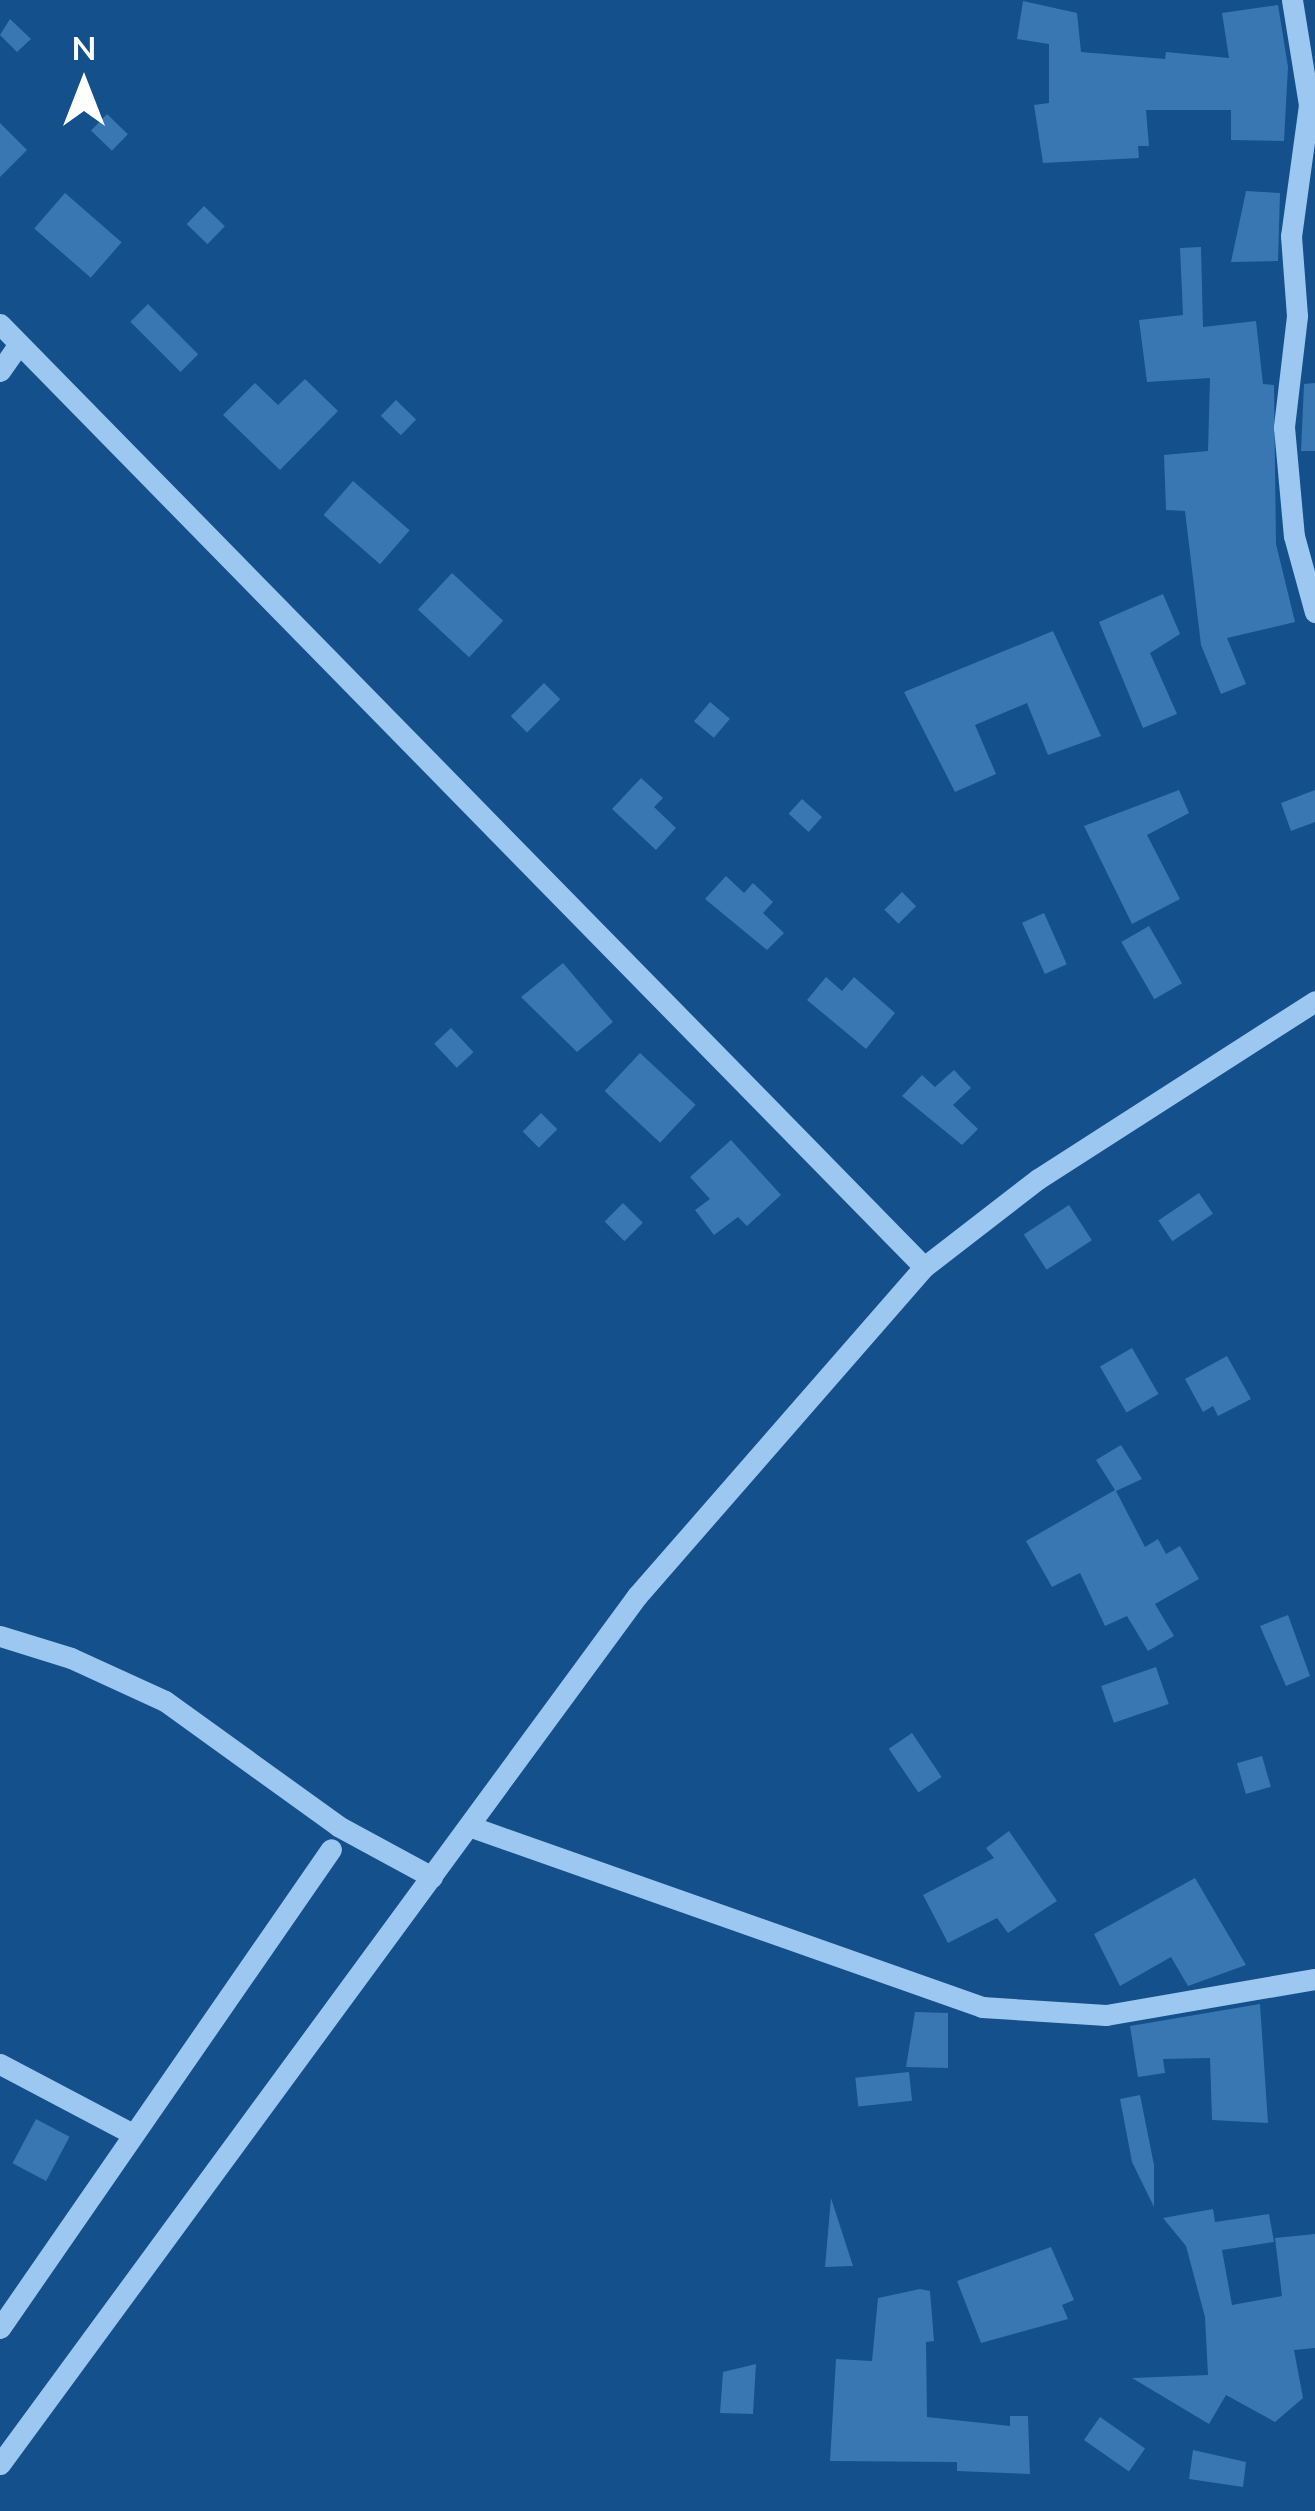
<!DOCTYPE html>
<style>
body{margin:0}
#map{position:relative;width:1315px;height:2511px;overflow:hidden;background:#14508b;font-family:Mulish,sans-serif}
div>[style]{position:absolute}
.building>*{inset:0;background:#3877b2;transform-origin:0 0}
.minor>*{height:21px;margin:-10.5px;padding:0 10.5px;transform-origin:10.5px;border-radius:10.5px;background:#9cc7f0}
span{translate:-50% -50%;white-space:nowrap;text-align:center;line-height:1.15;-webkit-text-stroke:9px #14508b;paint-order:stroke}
.north{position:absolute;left:24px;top:24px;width:120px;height:120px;-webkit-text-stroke:9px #14508b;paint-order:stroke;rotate:0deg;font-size:33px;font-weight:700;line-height:48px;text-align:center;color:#fff}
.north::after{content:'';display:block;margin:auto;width:42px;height:54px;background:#fff;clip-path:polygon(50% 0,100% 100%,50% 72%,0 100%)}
</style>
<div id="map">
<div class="building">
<i style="clip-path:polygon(1023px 1px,1077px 13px,1081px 52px,1165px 59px,1166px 52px,1229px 58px,1222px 13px,1278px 5px,1288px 67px,1284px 141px,1231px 140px,1231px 110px,1146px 110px,1149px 146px,1138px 146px,1139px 158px,1043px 163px,1034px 105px,1049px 103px,1049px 44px,1017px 39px)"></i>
<i style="clip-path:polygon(10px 19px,31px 39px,17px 52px,0 35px)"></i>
<i style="left:107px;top:114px;width:29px;height:23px;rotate:44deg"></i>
<i style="clip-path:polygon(0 123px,27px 150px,0 177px)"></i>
<i style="clip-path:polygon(1246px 191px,1280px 193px,1278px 261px,1231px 262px)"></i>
<i style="left:65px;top:193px;width:75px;height:47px;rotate:41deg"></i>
<i style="left:204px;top:206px;width:29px;height:25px;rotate:44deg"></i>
<i style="clip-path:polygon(1201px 247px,1203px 327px,1256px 321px,1263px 384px,1274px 385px,1276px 544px,1295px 622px,1227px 638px,1246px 684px,1221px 694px,1201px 645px,1185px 511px,1166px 510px,1164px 455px,1208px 451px,1210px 378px,1147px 382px,1139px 320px,1183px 315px,1180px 248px)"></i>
<i style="left:148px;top:304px;width:71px;height:25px;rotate:45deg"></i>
<i style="clip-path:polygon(305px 379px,338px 411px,280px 470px,223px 415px,255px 383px,278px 405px)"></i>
<i style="clip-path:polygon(1315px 383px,1315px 451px,1301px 451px,1304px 384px)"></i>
<i style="left:396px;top:400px;width:28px;height:22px;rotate:44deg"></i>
<i style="left:353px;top:481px;width:75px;height:45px;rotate:41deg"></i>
<i style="left:452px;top:573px;width:70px;height:50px;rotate:43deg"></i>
<i style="clip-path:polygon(1163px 594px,1180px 634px,1150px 653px,1177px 714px,1143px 728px,1099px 622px)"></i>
<i style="clip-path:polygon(1053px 631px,1101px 736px,1048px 755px,1027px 703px,975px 725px,996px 774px,955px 792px,904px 692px)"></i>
<i style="left:544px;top:683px;width:23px;height:47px;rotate:45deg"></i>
<i style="left:710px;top:702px;width:26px;height:25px;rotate:40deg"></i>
<i style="clip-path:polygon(641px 778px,663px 798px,654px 807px,676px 828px,656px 850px,612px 809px)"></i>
<i style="clip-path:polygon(1179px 790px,1189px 813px,1147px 835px,1180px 899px,1132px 924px,1084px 826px)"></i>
<i style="clip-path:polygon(1315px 790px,1315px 822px,1291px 831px,1281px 803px)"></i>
<i style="left:802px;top:799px;width:27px;height:20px;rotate:42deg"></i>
<i style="clip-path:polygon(726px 876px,744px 893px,753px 883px,773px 902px,763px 913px,784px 933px,767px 950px,705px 899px)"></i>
<i style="left:902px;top:892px;width:20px;height:25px;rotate:45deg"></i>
<i style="left:1044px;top:913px;width:56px;height:24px;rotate:66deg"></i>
<i style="left:1149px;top:926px;width:66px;height:32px;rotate:60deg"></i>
<i style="clip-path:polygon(563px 963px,613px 1022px,577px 1052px,521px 997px)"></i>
<i style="clip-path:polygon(826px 977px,842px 991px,854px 977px,895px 1013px,866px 1049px,807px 1000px)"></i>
<i style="left:451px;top:1028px;width:33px;height:23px;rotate:47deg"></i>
<i style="left:640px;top:1053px;width:76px;height:52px;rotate:43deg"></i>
<i style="clip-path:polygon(954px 1070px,971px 1088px,953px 1105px,978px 1129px,962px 1145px,902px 1096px,922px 1075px,935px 1087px)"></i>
<i style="left:541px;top:1113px;width:23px;height:26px;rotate:45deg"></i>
<i style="clip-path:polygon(731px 1140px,781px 1195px,747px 1226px,738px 1217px,714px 1235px,695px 1210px,710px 1199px,690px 1177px)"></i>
<i style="left:1199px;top:1193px;width:25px;height:49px;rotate:56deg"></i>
<i style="left:623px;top:1203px;width:28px;height:26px;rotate:45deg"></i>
<i style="left:1069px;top:1205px;width:42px;height:54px;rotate:57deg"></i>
<i style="left:1132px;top:1348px;width:53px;height:37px;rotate:60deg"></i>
<i style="clip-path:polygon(1227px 1356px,1251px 1399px,1218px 1416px,1213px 1406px,1203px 1412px,1185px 1379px)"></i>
<i style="clip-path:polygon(1121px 1445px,1142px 1479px,1116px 1491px,1145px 1547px,1158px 1539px,1166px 1554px,1180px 1546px,1199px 1579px,1155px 1604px,1174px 1636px,1148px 1651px,1127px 1616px,1105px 1626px,1080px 1573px,1052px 1587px,1026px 1541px,1115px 1490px,1096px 1460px)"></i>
<i style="clip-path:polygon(1288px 1615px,1310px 1676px,1286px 1686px,1260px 1626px)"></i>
<i style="left:1156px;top:1667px;width:39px;height:58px;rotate:71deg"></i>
<i style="left:912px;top:1733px;width:53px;height:28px;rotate:56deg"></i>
<i style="left:1262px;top:1756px;width:32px;height:26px;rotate:74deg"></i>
<i style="clip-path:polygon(1009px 1831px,1057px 1901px,1008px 1933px,997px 1918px,948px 1943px,923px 1895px,994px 1858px,986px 1848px)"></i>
<i style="clip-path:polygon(1195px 1878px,1246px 1965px,1188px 1986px,1171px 1957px,1120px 1986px,1094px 1934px)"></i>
<i style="clip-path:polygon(1260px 2004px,1268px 2123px,1212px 2120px,1210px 2058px,1163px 2059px,1165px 2073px,1138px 2077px,1130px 2026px)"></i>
<i style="clip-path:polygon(915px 2012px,948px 2013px,948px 2068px,906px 2067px)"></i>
<i style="left:909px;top:2072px;width:29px;height:54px;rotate:84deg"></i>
<i style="clip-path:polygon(1140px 2095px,1154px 2165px,1154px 2207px,1132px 2162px,1120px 2099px)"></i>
<i style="left:36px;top:2119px;width:38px;height:50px;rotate:28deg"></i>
<i style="clip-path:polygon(831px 2198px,853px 2266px,825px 2267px)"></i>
<i style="clip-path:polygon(1213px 2209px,1215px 2222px,1269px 2214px,1274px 2242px,1222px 2250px,1232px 2305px,1282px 2296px,1275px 2238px,1315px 2234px,1315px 2348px,1294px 2350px,1303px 2398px,1275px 2422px,1226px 2395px,1209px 2424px,1132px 2378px,1208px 2375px,1205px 2317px,1186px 2246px,1163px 2218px)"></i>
<i style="clip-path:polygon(1051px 2247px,1074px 2300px,1062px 2305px,1068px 2319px,981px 2343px,957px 2281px)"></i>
<i style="clip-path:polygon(920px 2289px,930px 2291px,934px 2341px,926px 2342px,927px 2417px,1010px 2426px,1010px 2416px,1028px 2416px,1030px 2474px,957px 2471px,957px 2462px,830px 2461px,836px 2359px,872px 2361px,878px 2298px)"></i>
<i style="clip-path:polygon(756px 2364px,753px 2414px,720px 2413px,723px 2372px)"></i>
<i style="left:1100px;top:2417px;width:55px;height:28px;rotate:35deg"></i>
<i style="clip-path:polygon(1193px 2450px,1246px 2462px,1243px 2487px,1189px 2479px)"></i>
</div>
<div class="minor">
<i style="left:1292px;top:0;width:106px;rotate:80.8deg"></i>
<i style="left:1309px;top:105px;width:132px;rotate:97.8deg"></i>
<i style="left:1291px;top:236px;width:80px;rotate:85.7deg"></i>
<i style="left:1297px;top:316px;width:112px;rotate:96.7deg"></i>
<i style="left:1284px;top:427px;width:109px;rotate:84.8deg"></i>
<i style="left:1294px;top:536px;width:79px;rotate:74.6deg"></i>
<i style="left:0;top:324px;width:1320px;rotate:45.58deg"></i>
<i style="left:0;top:371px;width:32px;rotate:-55deg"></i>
<i style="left:0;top:1636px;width:74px;rotate:17.2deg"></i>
<i style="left:71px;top:1658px;width:103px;rotate:24.6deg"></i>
<i style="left:165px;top:1701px;width:213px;rotate:35.8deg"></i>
<i style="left:338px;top:1826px;width:107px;rotate:28.5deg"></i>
<i style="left:469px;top:1826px;width:544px;rotate:19.43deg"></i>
<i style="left:982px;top:2007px;width:124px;rotate:3.7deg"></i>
<i style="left:1106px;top:2015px;width:212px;rotate:-9.8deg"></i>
<i style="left:0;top:2064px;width:148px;rotate:27.8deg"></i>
<i style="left:0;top:2328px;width:582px;rotate:-55.35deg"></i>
<i style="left:0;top:2464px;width:1077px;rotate:-53.73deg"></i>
<i style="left:637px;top:1596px;width:437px;rotate:-48.9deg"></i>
<i style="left:924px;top:1267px;width:144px;rotate:-37.7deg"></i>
<i style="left:1038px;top:1179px;width:329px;rotate:-32.7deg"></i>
</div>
<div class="north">N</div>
</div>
